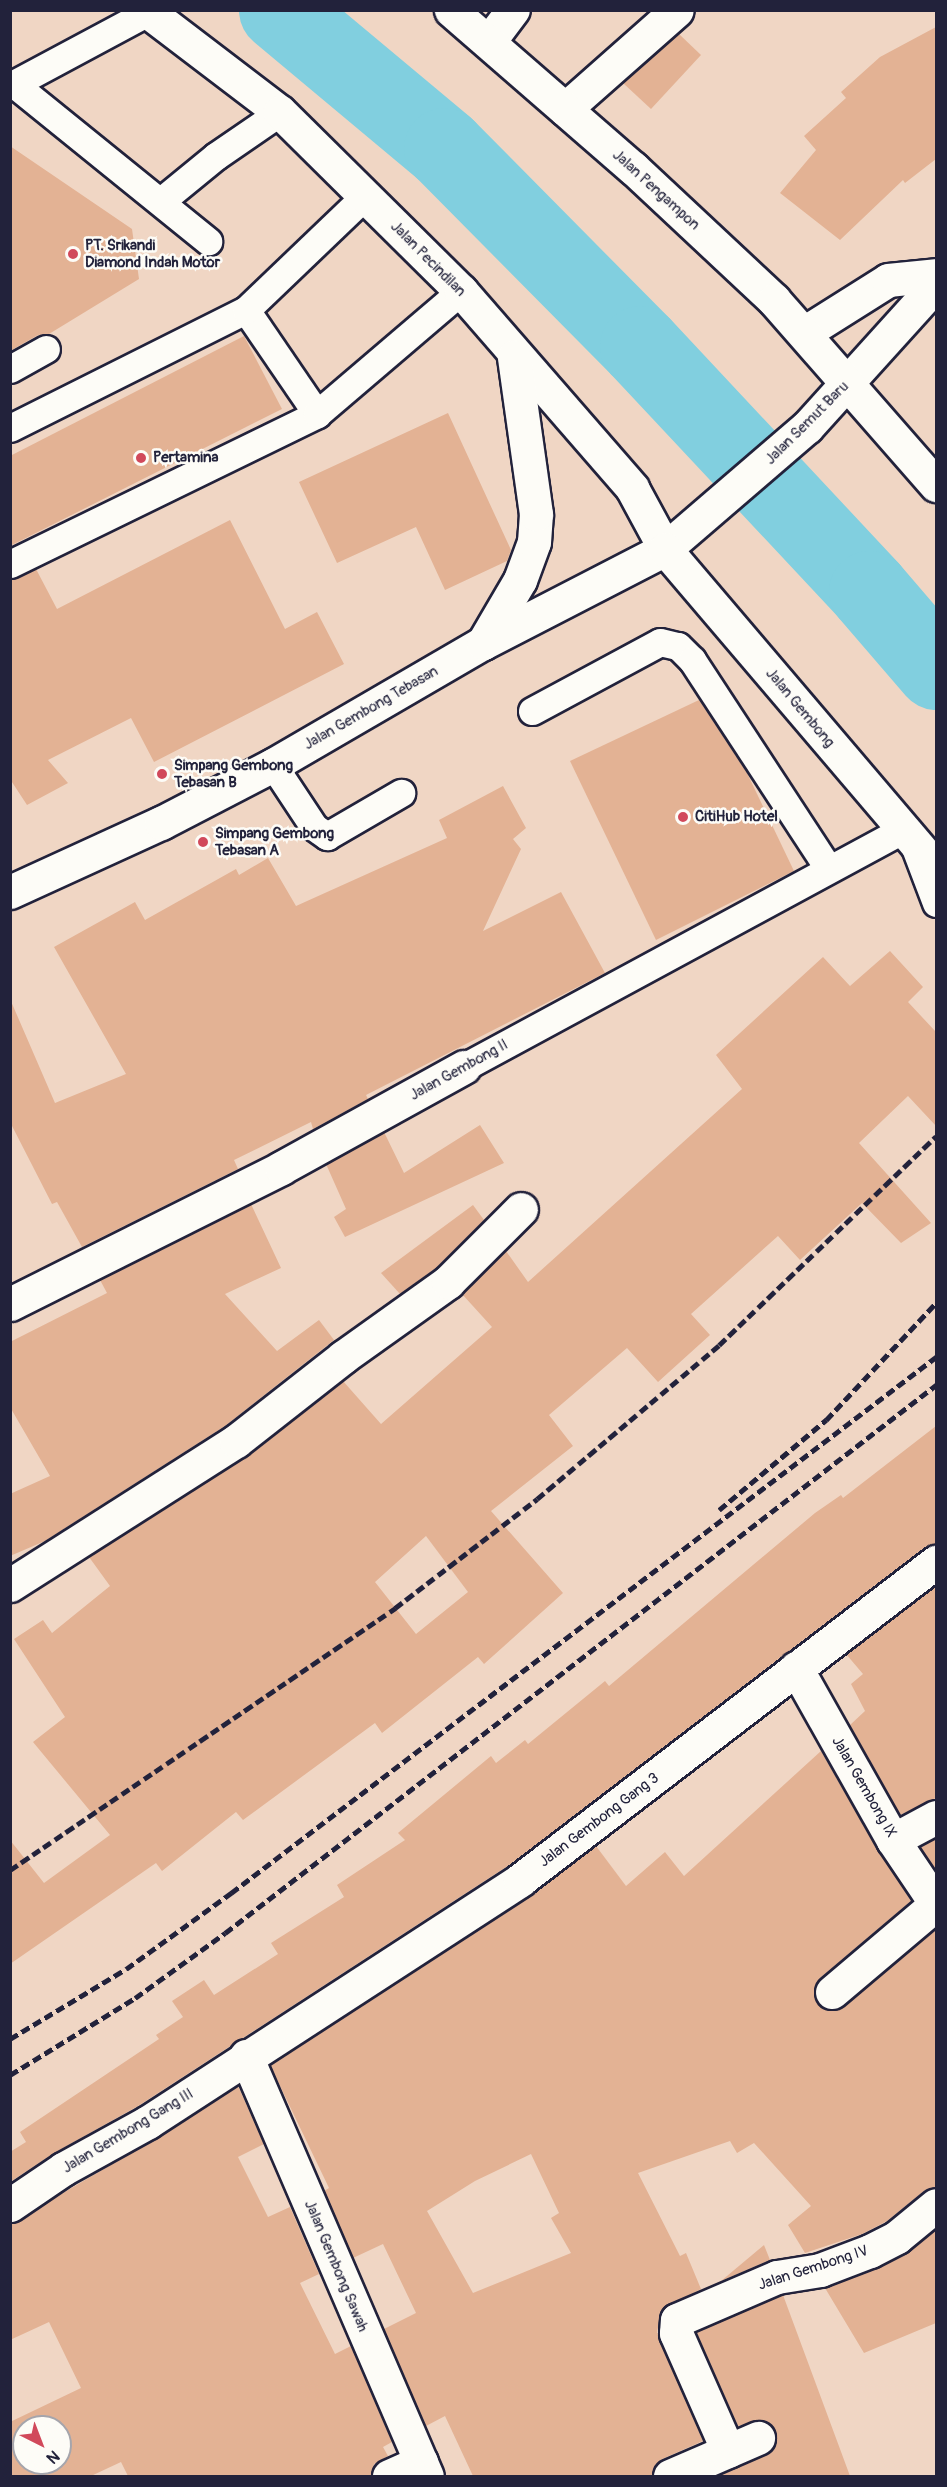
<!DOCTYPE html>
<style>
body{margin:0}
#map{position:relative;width:947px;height:2487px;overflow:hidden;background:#f5e6d9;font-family:Pangolin,sans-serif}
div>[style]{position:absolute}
.built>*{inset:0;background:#f0d6c4}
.river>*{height:81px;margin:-40.5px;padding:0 40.5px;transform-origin:40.5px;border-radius:40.5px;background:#81cfdf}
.building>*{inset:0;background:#e3b294}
.roads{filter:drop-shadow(2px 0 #22223b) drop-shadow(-2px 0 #22223b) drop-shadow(0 2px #22223b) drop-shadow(0 -2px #22223b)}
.service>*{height:27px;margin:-13.5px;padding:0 13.5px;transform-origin:13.5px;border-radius:13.5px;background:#fdfcf7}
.minor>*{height:33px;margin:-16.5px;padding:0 16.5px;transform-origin:16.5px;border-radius:16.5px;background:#fdfcf7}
.tertiary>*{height:33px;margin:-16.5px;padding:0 16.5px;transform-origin:16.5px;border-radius:16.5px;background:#fdfcf7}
.secondary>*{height:33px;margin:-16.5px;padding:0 16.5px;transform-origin:16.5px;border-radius:16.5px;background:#fdfcf7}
.rail>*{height:4.5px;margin-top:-2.25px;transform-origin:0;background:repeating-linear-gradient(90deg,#22223b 0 9px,transparent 0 13.5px)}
.dots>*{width:16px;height:16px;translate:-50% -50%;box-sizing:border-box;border:3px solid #fdfcf7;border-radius:50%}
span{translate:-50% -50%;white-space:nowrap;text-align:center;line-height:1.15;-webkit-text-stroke:5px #fdfcf7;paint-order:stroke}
.street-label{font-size:15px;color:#22223b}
.poi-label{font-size:15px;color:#22223b;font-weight:700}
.left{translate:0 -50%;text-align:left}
.frame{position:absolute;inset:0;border:12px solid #22223b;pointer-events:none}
.north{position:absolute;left:12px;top:2415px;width:60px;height:60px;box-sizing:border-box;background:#fdfcf7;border:2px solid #a5a5ac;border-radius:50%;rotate:138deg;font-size:16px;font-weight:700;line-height:24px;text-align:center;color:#22223b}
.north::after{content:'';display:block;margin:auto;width:21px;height:27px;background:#d1495b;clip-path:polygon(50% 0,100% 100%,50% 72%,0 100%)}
</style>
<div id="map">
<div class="built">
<i style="clip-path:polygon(evenodd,11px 11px,936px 11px,936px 2476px,11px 2476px,11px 11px,24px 2427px,60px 2427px,60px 2463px,24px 2463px,24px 2427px)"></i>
</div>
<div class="river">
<i style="left:279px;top:10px;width:215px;rotate:39.9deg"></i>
<i style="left:444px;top:148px;width:279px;rotate:45.3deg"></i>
<i style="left:640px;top:346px;width:335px;rotate:46.9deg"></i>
<i style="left:869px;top:591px;width:103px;rotate:49.3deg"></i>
</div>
<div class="building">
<i style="clip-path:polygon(936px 27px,936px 159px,905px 183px,903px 180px,840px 240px,780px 193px,816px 150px,804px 136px,846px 98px,841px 92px,880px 57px)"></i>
<i style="clip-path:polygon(679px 34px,701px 55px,651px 109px,623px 83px)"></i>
<i style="clip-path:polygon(10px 146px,132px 229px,139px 279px,49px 334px,38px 335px,10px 351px)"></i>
<i style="clip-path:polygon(244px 336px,282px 409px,10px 546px,10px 456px)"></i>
<i style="clip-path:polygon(448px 413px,511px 550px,507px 561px,445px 590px,416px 527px,337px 563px,299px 482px)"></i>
<i style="clip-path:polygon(230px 520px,285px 629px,317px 612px,344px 664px,154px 762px,131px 718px,48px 760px,68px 783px,27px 805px,10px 779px,10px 579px,36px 569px,57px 609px)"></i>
<i style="clip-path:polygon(699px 700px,747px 773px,794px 871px,656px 940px,570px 761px)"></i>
<i style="clip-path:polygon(503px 786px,526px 828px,513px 839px,521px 849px,483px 931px,561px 892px,605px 973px,366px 1095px,368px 1099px,313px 1129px,311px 1122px,234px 1160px,238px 1169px,82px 1247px,57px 1202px,52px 1204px,10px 1122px,10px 999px,55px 1103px,126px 1074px,54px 947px,135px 902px,145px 920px,236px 869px,239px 875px,268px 858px,296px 906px,447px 838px,439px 820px)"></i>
<i style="clip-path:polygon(evenodd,890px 951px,923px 987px,908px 1002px,936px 1032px,936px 1126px,908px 1096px,859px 1143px,931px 1223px,901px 1243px,862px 1203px,800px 1260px,778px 1236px,691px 1314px,710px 1335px,658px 1382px,627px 1348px,549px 1415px,573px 1446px,491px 1511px,563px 1593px,484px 1664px,478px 1657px,382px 1733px,375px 1723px,243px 1820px,236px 1812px,162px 1871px,156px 1863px,10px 1964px,10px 1840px,44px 1883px,110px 1835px,33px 1742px,65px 1717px,14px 1639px,43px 1620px,52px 1633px,110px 1586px,89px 1557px,246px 1457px,343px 1381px,381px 1424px,492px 1327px,462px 1294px,506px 1251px,528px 1282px,742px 1089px,716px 1055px,823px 957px,850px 986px,890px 951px,426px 1536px,468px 1592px,416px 1634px,375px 1582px,426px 1536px)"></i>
<i style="clip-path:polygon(480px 1125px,504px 1163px,345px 1237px,334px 1217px,346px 1209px,326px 1164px,384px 1132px,404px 1173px)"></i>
<i style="clip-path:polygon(251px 1204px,281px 1268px,225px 1294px,277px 1351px,319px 1320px,334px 1340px,225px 1426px,45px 1541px,10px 1556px,10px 1494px,50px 1476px,10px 1407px,10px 1342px,107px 1293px,100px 1280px)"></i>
<i style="clip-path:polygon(473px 1205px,484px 1220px,436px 1268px,400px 1294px,381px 1273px)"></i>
<i style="clip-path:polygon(936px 1426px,936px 1544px,925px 1547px,509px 1865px,138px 2106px,54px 2153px,10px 2182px,10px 2152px,26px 2142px,20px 2132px,159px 2039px,156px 2035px,183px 2017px,172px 2001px,204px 1980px,214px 1995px,278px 1954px,271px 1943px,344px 1897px,337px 1885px,405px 1840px,398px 1833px,491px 1756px,496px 1763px,525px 1740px,528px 1744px,605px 1681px,609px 1686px,815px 1513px,841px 1495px,843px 1498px)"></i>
<i style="clip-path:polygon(936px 1585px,936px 1798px,900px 1815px,850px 1725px,865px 1711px,851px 1684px,863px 1674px,846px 1654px)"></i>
<i style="clip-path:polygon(evenodd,821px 1751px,877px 1849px,911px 1901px,820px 1978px,814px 1996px,826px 2010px,844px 2007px,936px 1928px,936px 2187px,925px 2190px,887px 2221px,862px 2234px,805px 2253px,788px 2225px,811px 2206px,754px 2143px,737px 2153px,730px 2141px,638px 2173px,680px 2256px,686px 2253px,701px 2289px,662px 2309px,657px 2332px,703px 2441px,662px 2459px,655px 2465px,652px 2476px,473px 2476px,445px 2416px,426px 2426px,384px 2329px,416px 2313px,383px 2244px,353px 2258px,324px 2191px,329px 2188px,270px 2065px,530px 1896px,596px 1846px,626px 1886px,665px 1852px,684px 1876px,821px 1751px,531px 2154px,559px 2213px,551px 2218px,571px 2253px,473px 2293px,427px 2211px,475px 2181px,531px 2154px)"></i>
<i style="clip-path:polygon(936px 1838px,936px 1871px,920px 1847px)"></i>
<i style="clip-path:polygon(evenodd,238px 2086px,264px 2144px,238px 2157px,268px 2217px,290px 2207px,319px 2274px,300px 2283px,335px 2354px,351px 2346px,392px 2442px,383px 2447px,388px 2456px,374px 2464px,371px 2476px,128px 2476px,121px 2462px,91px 2476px,10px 2476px,10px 2422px,81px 2388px,49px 2322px,10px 2340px,10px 2224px,157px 2138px,238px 2086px,24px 2427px,60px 2427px,60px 2463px,24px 2463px,24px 2427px)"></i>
<i style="clip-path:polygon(936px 2229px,936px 2323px,864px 2353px,825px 2288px,906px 2254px)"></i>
<i style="clip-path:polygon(764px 2245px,770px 2260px,721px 2281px)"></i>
<i style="clip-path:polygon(783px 2295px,850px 2476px,716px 2476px,766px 2455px,777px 2440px,775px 2430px,761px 2420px,738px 2426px,696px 2332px)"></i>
</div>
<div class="roads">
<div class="service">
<i style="left:14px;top:84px;width:250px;rotate:39deg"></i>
<i style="left:10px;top:86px;width:157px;rotate:-28.2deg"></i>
<i style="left:161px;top:201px;width:71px;rotate:-39.3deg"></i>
<i style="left:216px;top:156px;width:78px;rotate:-34.5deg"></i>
<i style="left:246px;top:310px;width:126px;rotate:55.7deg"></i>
<i style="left:10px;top:369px;width:41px;rotate:-29.1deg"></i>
<i style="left:10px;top:428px;width:264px;rotate:-26.6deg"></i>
<i style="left:246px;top:310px;width:165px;rotate:-43.8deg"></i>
<i style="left:10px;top:564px;width:342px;rotate:-26deg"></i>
<i style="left:317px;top:414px;width:189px;rotate:-40.5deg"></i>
<i style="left:532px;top:711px;width:145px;rotate:-28.3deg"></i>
<i style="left:660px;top:642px;width:18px;rotate:13deg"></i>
<i style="left:678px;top:646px;width:20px;rotate:45deg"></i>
<i style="left:692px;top:660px;width:249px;rotate:56.8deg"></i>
<i style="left:273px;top:765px;width:74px;rotate:56.5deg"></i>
<i style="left:314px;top:827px;width:16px;rotate:35deg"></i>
<i style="left:327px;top:836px;width:86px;rotate:-30.2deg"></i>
<i style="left:914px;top:845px;width:62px;rotate:69.2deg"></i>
<i style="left:464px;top:1067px;width:499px;rotate:-28.4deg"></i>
</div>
<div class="minor">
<i style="left:490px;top:40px;width:38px;rotate:-53deg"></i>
<i style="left:565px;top:109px;width:149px;rotate:-41.5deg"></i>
<i style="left:10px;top:1304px;width:303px;rotate:-26.6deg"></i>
<i style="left:281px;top:1168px;width:209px;rotate:-28.9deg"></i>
<i style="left:10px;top:1585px;width:268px;rotate:-32.5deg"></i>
<i style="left:236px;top:1441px;width:136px;rotate:-38.1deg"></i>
<i style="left:343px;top:1357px;width:129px;rotate:-35.5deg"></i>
<i style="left:448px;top:1282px;width:103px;rotate:-45deg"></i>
<i style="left:796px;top:1668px;width:197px;rotate:60.6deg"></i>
<i style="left:893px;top:1840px;width:77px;rotate:56.1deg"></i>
<i style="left:893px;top:1840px;width:49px;rotate:-28.1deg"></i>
<i style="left:832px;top:1992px;width:136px;rotate:-40.2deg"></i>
<i style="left:246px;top:2056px;width:457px;rotate:66.7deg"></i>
<i style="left:10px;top:2205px;width:64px;rotate:-34.2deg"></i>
<i style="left:63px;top:2169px;width:97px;rotate:-28.9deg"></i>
<i style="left:148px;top:2122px;width:444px;rotate:-33deg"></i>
<i style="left:520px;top:1880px;width:524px;rotate:-37.4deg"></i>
<i style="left:728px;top:2451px;width:129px;rotate:-113.8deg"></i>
<i style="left:676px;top:2333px;width:13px;rotate:-86deg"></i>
<i style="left:677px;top:2320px;width:109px;rotate:-23.3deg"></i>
<i style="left:777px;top:2277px;width:44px;rotate:-9.2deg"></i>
<i style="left:820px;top:2270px;width:53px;rotate:-20.8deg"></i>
<i style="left:870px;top:2251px;width:30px;rotate:-27deg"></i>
<i style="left:897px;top:2237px;width:50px;rotate:-39.4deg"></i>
<i style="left:389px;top:2476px;width:35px;rotate:-24deg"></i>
<i style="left:670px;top:2476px;width:96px;rotate:-23.4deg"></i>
</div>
<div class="tertiary">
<i style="left:804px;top:333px;width:99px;rotate:-32.2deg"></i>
<i style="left:888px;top:280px;width:48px;rotate:-5.9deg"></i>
<i style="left:10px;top:892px;width:166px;rotate:-24.6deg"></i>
<i style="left:161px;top:823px;width:126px;rotate:-27.4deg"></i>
<i style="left:273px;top:765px;width:243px;rotate:-30.2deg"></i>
<i style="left:483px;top:643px;width:205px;rotate:-27.3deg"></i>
<i style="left:665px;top:549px;width:187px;rotate:-40.7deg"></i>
<i style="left:807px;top:427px;width:193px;rotate:-47.9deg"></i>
</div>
<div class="secondary">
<i style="left:146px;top:10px;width:168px;rotate:37.3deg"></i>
<i style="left:280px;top:112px;width:255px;rotate:44.7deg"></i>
<i style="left:461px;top:291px;width:261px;rotate:49deg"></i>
<i style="left:632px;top:488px;width:69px;rotate:61.6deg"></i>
<i style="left:665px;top:549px;width:418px;rotate:49.6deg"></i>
<i style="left:451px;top:10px;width:241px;rotate:41deg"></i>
<i style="left:633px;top:168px;width:193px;rotate:43.1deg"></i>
<i style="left:774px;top:300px;width:246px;rotate:48.8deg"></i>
<i style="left:483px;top:643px;width:73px;rotate:-59.6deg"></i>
<i style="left:520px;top:580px;width:40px;rotate:-69.8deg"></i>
<i style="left:534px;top:542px;width:28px;rotate:-86deg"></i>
<i style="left:536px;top:514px;width:159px;rotate:-98deg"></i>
</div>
</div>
<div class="rail">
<i style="left:719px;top:1510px;width:140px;rotate:-40.1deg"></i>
<i style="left:826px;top:1420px;width:161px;rotate:-46.8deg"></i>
<i style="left:10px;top:1870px;width:466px;rotate:-34.2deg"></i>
<i style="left:395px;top:1608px;width:179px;rotate:-37.5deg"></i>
<i style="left:537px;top:1499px;width:238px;rotate:-40.2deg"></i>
<i style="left:719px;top:1345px;width:301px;rotate:-43.9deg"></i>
<i style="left:10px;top:2039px;width:135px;rotate:-31.1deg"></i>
<i style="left:126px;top:1969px;width:130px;rotate:-35.9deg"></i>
<i style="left:231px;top:1893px;width:886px;rotate:-37.25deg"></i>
<i style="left:10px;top:2075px;width:147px;rotate:-31.6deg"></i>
<i style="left:135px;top:1998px;width:111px;rotate:-35.8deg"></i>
<i style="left:225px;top:1933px;width:898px;rotate:-37.62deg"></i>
</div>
<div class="dots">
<i style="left:73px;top:254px;background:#d1495b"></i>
<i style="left:141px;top:458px;background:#d1495b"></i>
<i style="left:162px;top:774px;background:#d1495b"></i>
<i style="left:683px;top:817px;background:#d1495b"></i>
<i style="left:203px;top:842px;background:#d1495b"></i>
</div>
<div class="street-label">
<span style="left:656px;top:190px;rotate:42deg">Jalan Pengampon</span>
<span style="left:428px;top:259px;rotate:45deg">Jalan Pecindilan</span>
<span style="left:807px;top:423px;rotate:-45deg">Jalan Semut Baru</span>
<span style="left:371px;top:708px;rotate:-30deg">Jalan Gembong Tebasan</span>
<span style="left:800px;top:708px;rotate:50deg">Jalan Gembong</span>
<span style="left:459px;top:1070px;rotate:-29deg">Jalan Gembong II</span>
<span style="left:864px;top:1787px;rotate:60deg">Jalan Gembong IX</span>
<span style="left:599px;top:1820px;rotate:-37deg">Jalan Gembong Gang 3</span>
<span style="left:128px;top:2131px;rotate:-31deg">Jalan Gembong Gang III</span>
<span style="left:336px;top:2266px;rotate:67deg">Jalan Gembong Sawah</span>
<span style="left:813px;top:2268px;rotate:-18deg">Jalan Gembong IV</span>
</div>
<div class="poi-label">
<span class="left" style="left:85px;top:254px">PT. Srikandi<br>Diamond Indah Motor</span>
<span class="left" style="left:153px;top:458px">Pertamina</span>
<span class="left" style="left:174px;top:774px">Simpang Gembong<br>Tebasan B</span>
<span class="left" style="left:695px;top:817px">CitiHub Hotel</span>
<span class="left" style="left:215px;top:842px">Simpang Gembong<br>Tebasan A</span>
</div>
<div class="frame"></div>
<div class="north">N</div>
</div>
